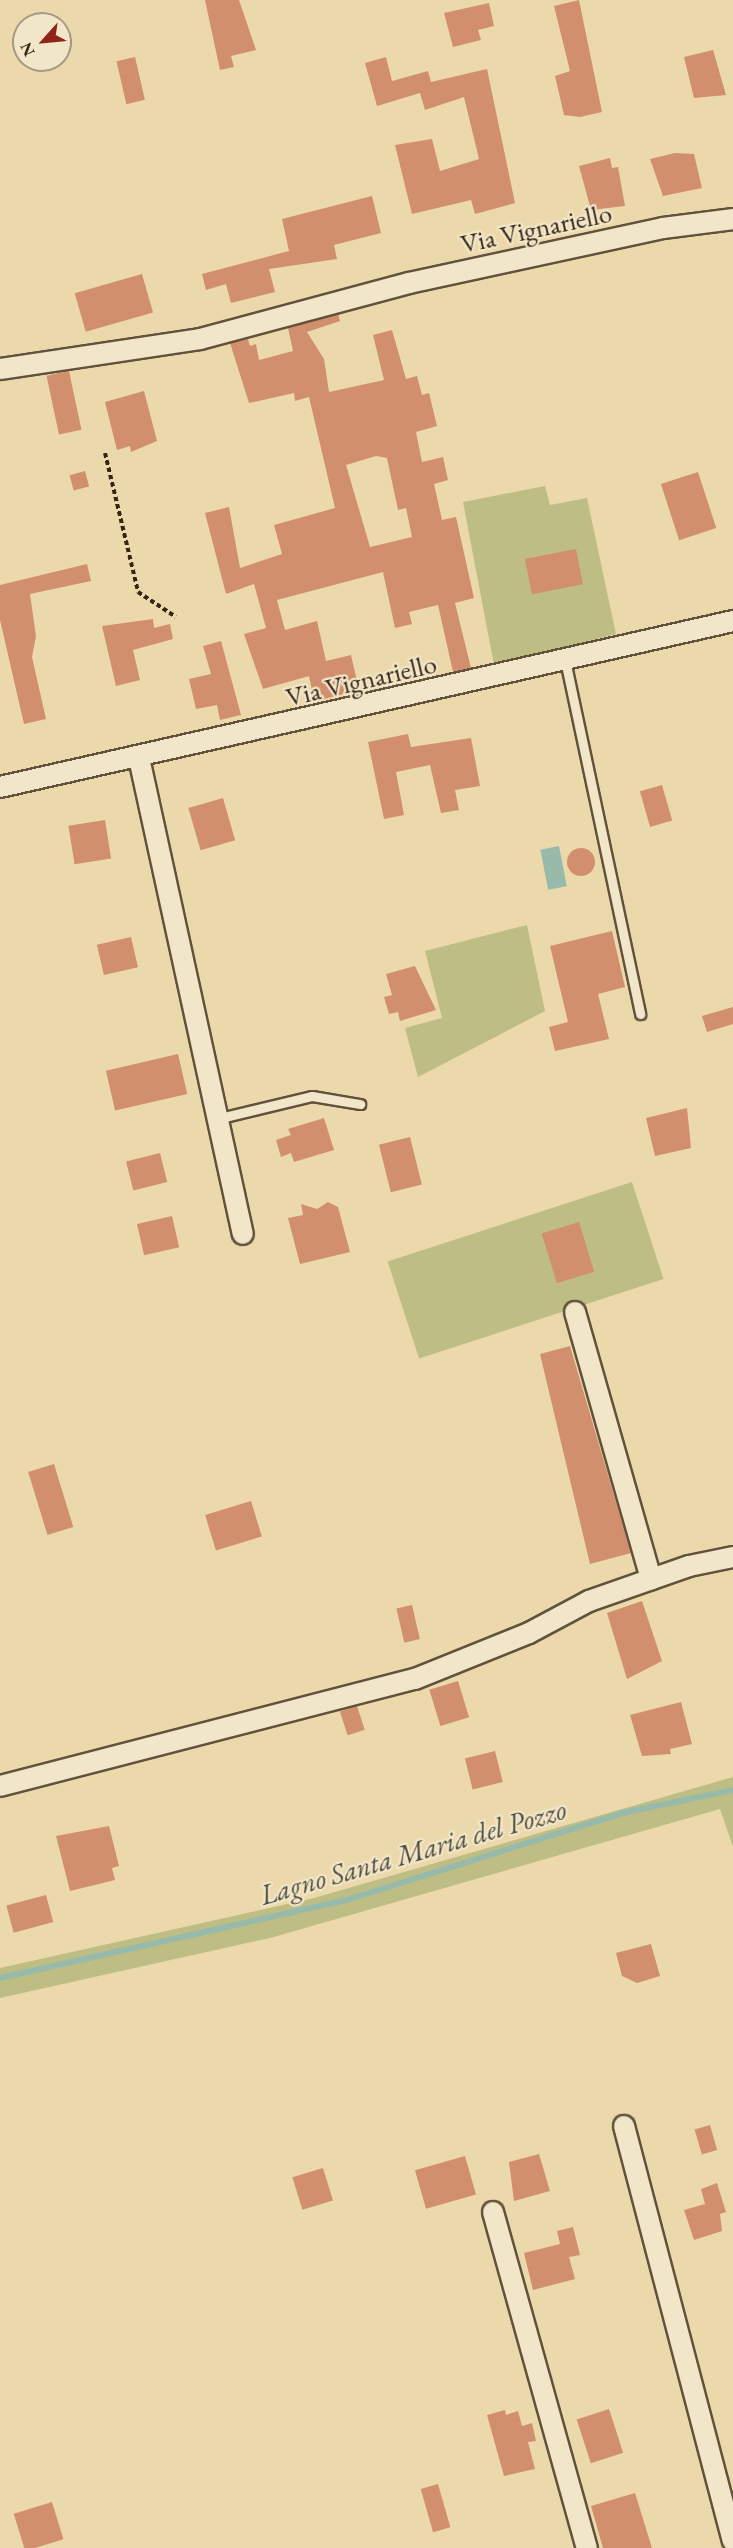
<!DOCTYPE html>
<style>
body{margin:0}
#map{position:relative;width:733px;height:2548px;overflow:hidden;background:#ebd9ac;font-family:"EB Garamond",serif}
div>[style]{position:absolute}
.green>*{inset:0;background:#bebd84;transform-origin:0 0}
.water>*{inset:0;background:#98baab;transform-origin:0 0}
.stream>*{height:6px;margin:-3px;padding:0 3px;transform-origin:3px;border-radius:3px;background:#98baab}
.building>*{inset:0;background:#d18f6d;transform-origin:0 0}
.round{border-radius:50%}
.path>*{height:4px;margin-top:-2px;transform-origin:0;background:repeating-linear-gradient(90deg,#342515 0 4.5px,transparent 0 7.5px)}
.roads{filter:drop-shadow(2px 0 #62523b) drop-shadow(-2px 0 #62523b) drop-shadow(0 2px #62523b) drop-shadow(0 -2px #62523b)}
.service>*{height:9px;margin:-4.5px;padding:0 4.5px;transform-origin:4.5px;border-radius:4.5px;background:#f2e6c9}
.minor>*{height:20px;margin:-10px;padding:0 10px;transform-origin:10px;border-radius:10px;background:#f2e6c9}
span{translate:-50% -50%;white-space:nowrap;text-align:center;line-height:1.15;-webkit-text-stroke:4.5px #f2e6c9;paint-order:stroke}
.street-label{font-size:27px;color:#342515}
.water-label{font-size:28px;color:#4d4a3a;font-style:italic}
.north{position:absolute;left:12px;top:12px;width:60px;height:60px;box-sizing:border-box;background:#f2e6c9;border:2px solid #a69981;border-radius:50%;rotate:243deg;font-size:16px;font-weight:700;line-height:24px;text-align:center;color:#342515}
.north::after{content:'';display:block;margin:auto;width:21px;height:27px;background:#8f2418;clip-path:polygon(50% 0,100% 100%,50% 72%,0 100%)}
</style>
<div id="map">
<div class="green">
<i style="clip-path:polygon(545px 486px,550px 505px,587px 498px,616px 634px,494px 665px,463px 502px)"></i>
<i style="clip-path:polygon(527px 925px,545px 1011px,418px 1077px,405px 1028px,442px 1018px,425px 951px)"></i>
<i style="left:632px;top:1182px;width:102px;height:257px;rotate:72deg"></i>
<i style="clip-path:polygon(733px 1777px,733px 1847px,720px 1809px,270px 1938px,0 1998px,0 1968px,314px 1898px)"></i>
</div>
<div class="water">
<i style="left:559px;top:846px;width:41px;height:19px;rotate:79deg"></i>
</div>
<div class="stream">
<i style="left:0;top:1978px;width:359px;rotate:-12.7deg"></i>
<i style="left:350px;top:1899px;width:285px;rotate:-17.5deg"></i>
<i style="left:622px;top:1813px;width:113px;rotate:-11.7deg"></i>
</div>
<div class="building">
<i style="clip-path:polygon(205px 0,239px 0,256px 50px,231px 56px,234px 67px,220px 70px)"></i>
<i style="clip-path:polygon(579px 0,602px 112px,580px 117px,564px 115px,555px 76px,570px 71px,554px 6px)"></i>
<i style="clip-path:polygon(489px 3px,494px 26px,478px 30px,481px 40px,453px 47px,444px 13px)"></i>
<i style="clip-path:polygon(713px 50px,726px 95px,694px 98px,684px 57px)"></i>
<i style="left:135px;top:57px;width:44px;height:19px;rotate:77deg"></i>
<i style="clip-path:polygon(386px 57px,392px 81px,428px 71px,431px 82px,487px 69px,515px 203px,475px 214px,471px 200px,412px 214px,395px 145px,432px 139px,440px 171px,479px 159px,464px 97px,425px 110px,420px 93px,377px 106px,365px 63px)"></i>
<i style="clip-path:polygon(675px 153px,694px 154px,702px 188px,663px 196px,650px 159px)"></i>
<i style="clip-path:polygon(610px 158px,612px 168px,618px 167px,625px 206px,591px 210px,579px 166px)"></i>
<i style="clip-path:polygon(372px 196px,381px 233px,334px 245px,337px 259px,269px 269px,275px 292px,231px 303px,226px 284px,206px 290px,202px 274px,289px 251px,282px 219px)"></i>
<i style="left:142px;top:274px;width:40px;height:70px;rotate:74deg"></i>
<i style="clip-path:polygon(evenodd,338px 314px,340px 321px,307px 332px,324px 359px,329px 392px,384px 380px,373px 335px,392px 330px,406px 379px,417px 376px,422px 395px,429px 393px,437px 426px,416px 432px,422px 462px,443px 457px,448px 480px,434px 484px,442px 520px,456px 517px,474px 598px,455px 603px,471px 668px,453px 672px,438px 605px,409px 612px,412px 624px,395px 628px,383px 572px,277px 600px,285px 630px,317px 621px,326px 661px,351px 655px,359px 690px,320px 700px,319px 694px,313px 695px,309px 676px,263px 689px,244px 634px,266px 628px,254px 584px,226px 594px,205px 513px,229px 507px,240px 568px,282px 554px,274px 525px,335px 508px,309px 397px,295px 401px,294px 393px,249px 403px,230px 343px,248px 339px,250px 346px,256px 344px,259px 360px,293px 351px,288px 328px,338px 314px,376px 456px,387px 458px,398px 510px,406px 508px,412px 537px,370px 547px,346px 465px,376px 456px)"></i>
<i style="left:69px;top:371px;width:60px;height:23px;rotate:78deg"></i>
<i style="clip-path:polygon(144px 391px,157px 441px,131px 452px,130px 446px,117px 450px,105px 402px)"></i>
<i style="left:85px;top:471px;width:16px;height:16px;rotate:75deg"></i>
<i style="left:698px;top:472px;width:59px;height:39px;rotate:72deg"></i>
<i style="left:576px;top:549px;width:36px;height:52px;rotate:79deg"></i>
<i style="clip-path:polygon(87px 564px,91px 581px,30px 594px,36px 636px,32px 657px,46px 719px,24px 724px,0 620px,0 585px)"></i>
<i style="clip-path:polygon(153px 619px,154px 628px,170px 624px,173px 639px,133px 650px,140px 680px,116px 686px,102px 626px)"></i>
<i style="clip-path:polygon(221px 641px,241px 715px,220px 720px,217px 705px,196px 709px,189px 679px,211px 674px,203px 646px)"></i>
<i style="clip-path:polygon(408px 734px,411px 747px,471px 738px,480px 786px,455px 790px,459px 810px,441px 813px,430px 765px,396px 772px,404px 815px,384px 819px,368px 742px)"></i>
<i style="left:662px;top:785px;width:37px;height:23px;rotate:74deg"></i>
<i style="left:223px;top:798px;width:44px;height:36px;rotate:74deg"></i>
<i style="left:105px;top:820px;width:39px;height:37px;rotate:81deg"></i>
<i class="round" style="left:567px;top:848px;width:28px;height:28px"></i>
<i style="clip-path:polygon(612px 931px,625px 987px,598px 994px,609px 1039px,555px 1051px,549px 1027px,568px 1022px,550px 946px)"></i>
<i style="left:131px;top:937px;width:31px;height:35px;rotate:77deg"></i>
<i style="clip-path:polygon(415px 966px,436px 1010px,400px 1021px,398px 1012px,389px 1014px,384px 997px,392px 995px,386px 974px)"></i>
<i style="clip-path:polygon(733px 1007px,733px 1024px,707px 1032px,702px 1016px)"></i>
<i style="left:178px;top:1054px;width:41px;height:74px;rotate:77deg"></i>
<i style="clip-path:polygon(687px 1108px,691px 1148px,655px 1156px,646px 1118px)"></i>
<i style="clip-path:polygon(324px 1118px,334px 1150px,294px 1162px,291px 1153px,281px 1157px,276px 1140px,291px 1135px,288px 1129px)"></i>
<i style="left:410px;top:1137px;width:49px;height:32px;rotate:76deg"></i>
<i style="left:160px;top:1153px;width:30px;height:35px;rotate:76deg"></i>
<i style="clip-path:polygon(328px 1202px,338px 1207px,350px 1252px,300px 1264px,288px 1218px,303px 1215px,301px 1204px,317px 1209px)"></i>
<i style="left:172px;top:1216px;width:32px;height:36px;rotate:77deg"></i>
<i style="left:579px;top:1222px;width:52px;height:39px;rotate:73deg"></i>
<i style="clip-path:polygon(570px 1346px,631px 1553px,590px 1564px,540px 1354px)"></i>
<i style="left:54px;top:1464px;width:66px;height:27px;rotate:73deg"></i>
<i style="left:251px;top:1501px;width:37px;height:48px;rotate:73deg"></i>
<i style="clip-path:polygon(642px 1601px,662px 1661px,627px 1679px,607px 1613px)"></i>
<i style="left:412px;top:1605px;width:35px;height:16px;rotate:77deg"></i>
<i style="left:458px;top:1681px;width:38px;height:30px;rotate:73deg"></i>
<i style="clip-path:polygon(681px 1702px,692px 1744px,670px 1749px,671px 1754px,642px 1756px,630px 1715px)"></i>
<i style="left:357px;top:1706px;width:25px;height:18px;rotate:72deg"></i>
<i style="left:495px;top:1751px;width:32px;height:31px;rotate:76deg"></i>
<i style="clip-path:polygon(109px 1826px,119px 1866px,112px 1868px,115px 1880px,70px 1891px,56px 1836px)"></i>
<i style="left:46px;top:1895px;width:28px;height:41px;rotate:75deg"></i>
<i style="clip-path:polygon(651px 1944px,660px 1976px,637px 1983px,622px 1976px,616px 1953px)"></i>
<i style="left:710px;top:2125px;width:26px;height:16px;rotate:74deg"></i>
<i style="clip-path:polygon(539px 2154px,550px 2191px,514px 2201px,509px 2162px)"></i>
<i style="left:465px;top:2156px;width:40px;height:52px;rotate:74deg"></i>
<i style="left:323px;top:2168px;width:34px;height:32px;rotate:73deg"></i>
<i style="clip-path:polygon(717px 2183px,726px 2212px,720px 2214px,722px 2231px,694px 2240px,684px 2210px,705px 2204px,701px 2189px)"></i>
<i style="clip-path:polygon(573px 2227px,580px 2255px,569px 2257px,575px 2279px,533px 2290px,524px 2253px,560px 2244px,557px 2231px)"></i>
<i style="left:609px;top:2409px;width:46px;height:34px;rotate:72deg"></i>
<i style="clip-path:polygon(505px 2410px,506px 2415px,518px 2411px,522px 2426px,532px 2423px,536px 2441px,528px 2442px,535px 2469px,504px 2476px,487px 2415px)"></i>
<i style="left:438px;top:2484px;width:45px;height:18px;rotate:74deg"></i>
<i style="clip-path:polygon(635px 2493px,652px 2548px,603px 2548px,591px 2506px)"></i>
<i style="left:52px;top:2502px;width:39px;height:40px;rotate:73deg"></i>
</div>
<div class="path">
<i style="left:105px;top:453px;width:143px;rotate:76.6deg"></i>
<i style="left:138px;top:592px;width:45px;rotate:33.3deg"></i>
</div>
<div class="roads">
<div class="service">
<i style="left:565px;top:660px;width:362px;rotate:78deg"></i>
<i style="left:216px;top:1119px;width:99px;rotate:-13.5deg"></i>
<i style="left:312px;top:1096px;width:49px;rotate:9.5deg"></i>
</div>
<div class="minor">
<i style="left:0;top:369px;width:202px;rotate:-8.5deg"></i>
<i style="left:200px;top:339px;width:216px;rotate:-15deg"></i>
<i style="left:409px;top:283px;width:260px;rotate:-12.2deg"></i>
<i style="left:663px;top:228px;width:71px;rotate:-7.3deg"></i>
<i style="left:139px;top:758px;width:487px;rotate:77.7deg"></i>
<i style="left:0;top:787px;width:752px;rotate:-12.76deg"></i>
<i style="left:575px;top:1312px;width:278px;rotate:74.1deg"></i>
<i style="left:0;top:1786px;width:429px;rotate:-14.5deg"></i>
<i style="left:415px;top:1679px;width:123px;rotate:-22deg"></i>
<i style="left:529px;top:1633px;width:68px;rotate:-28.1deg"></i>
<i style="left:589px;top:1601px;width:106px;rotate:-19.3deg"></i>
<i style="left:689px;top:1566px;width:45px;rotate:-11.6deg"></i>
<i style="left:624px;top:2126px;width:429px;rotate:75.3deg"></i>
<i style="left:493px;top:2212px;width:349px;rotate:74.4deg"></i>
</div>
</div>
<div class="street-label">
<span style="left:536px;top:228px;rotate:-12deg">Via Vignariello</span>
<span style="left:361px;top:680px;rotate:-13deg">Via Vignariello</span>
</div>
<div class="water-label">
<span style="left:413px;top:1852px;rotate:-16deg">Lagno Santa Maria del Pozzo</span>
</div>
<div class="north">N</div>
</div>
